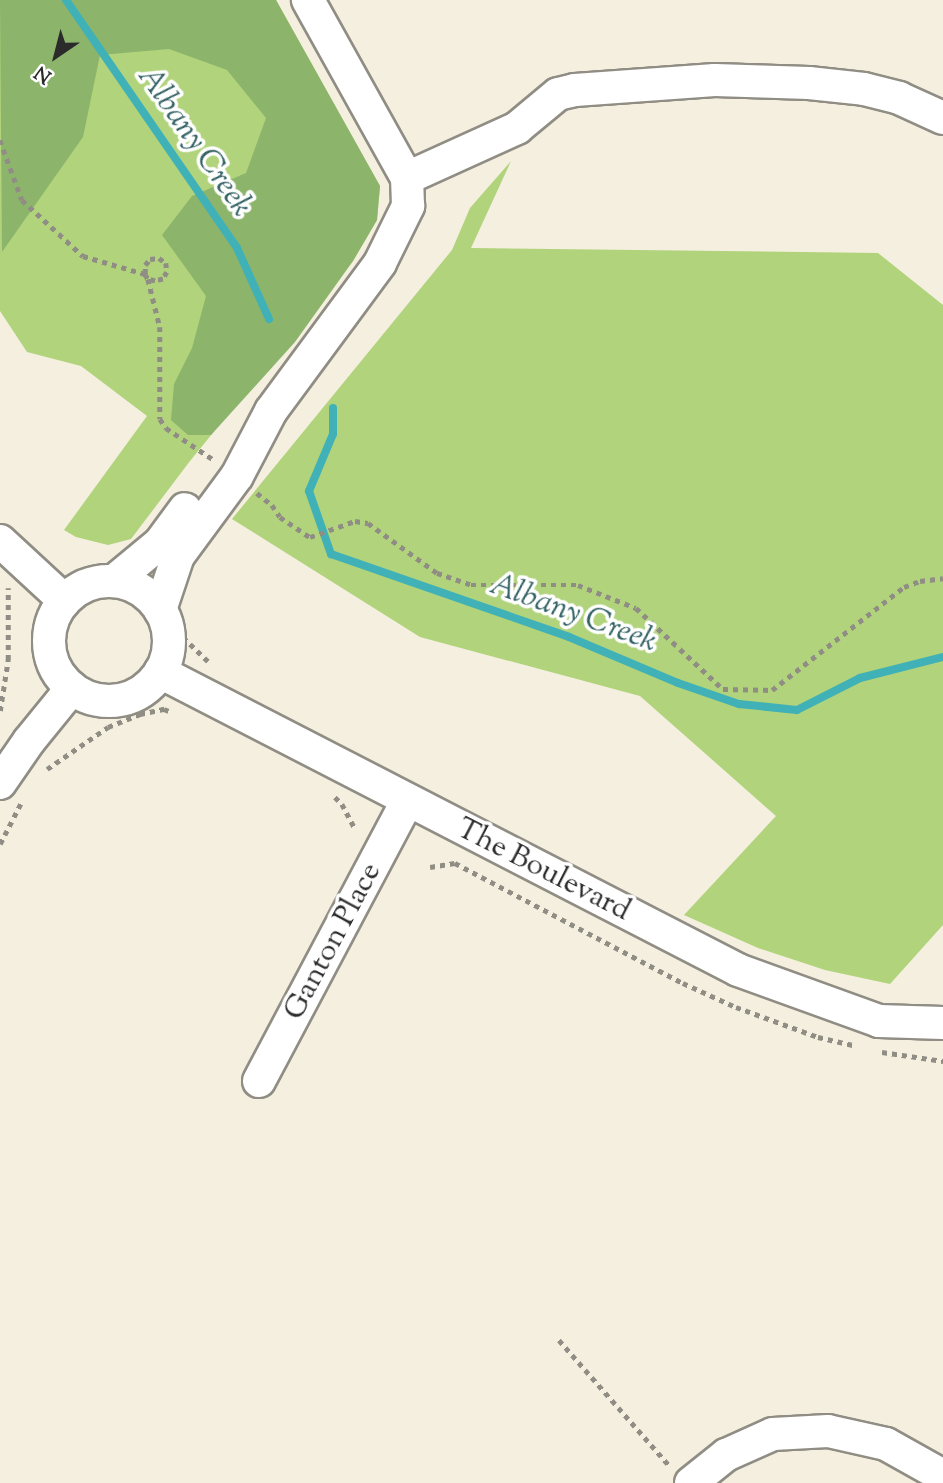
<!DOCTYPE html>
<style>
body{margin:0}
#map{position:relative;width:943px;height:1483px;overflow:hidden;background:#f4efde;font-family:"Sorts Mill Goudy",serif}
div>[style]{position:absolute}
.green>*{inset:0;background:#b0d37b}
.forest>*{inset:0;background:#8cb56b}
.stream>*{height:8px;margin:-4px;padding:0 4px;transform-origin:4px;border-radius:4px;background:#40b1b7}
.path>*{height:4.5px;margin-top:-2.25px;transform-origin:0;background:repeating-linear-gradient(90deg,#908d84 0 5px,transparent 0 10px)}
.roads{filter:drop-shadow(2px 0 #908d84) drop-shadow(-2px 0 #908d84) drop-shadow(0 2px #908d84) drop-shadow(0 -2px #908d84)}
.minor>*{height:32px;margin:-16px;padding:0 16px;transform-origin:16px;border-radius:16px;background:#fff}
.minor>.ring{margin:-16px;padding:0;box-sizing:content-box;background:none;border:32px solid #fff;border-radius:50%}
span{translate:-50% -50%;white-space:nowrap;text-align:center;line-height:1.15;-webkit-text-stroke:7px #fff;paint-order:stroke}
.street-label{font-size:30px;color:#2b2b2b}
.water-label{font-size:32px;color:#336163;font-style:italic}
.north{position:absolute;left:21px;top:21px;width:70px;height:70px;-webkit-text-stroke:5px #fff;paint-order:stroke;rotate:215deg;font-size:19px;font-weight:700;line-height:28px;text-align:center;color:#2b2b2b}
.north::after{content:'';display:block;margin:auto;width:24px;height:32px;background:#2b2b2b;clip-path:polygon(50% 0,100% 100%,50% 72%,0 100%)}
</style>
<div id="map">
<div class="green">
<i style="clip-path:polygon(0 0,276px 0,380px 186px,377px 220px,353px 261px,190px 461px,131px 539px,108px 545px,76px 537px,64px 530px,147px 416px,81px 366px,27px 352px,0 311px)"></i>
<i style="clip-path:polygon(511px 161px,471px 248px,878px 253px,943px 305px,943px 925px,890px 984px,825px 970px,758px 948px,684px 915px,776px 816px,640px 696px,420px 637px,232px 519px,452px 250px,470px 208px)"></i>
</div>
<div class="forest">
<i style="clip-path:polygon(0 0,276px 0,380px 186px,377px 220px,353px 261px,295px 342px,211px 435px,188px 435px,171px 420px,174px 384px,192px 348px,206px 296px,162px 235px,192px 196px,246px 173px,266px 118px,227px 70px,169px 49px,100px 55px,83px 137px,2px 252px)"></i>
</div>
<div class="stream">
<i style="left:66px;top:0;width:301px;rotate:55.4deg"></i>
<i style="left:237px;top:248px;width:78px;rotate:65.7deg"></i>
<i style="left:333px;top:408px;width:26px;rotate:90deg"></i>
<i style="left:333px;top:434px;width:62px;rotate:112.8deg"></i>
<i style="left:309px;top:491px;width:67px;rotate:70.8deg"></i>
<i style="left:331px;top:554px;width:252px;rotate:19.2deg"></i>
<i style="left:569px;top:637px;width:118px;rotate:22.9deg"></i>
<i style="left:678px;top:683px;width:65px;rotate:19deg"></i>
<i style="left:739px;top:704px;width:58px;rotate:5.9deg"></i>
<i style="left:797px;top:710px;width:71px;rotate:-26.9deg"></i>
<i style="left:860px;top:678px;width:86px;rotate:-14.2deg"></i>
</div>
<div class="path">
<i style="left:0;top:140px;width:64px;rotate:69.9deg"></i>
<i style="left:22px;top:200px;width:83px;rotate:42.6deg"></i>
<i style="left:83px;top:256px;width:65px;rotate:16.2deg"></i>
<i style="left:145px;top:274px;width:6px;rotate:59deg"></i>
<i style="left:148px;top:279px;width:49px;rotate:76deg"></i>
<i style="left:160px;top:327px;width:92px;rotate:90deg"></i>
<i style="left:160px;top:419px;width:11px;rotate:56deg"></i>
<i style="left:166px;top:428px;width:58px;rotate:33.7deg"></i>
<i style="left:145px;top:274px;width:9px;rotate:-90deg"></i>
<i style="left:145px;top:265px;width:8px;rotate:-50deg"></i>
<i style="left:150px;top:259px;width:9px;rotate:-6deg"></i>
<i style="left:159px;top:258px;width:9px;rotate:36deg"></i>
<i style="left:166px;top:263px;width:9px;rotate:84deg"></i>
<i style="left:167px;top:272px;width:8px;rotate:120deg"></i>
<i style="left:163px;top:279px;width:8px;rotate:166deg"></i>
<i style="left:155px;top:281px;width:6px;rotate:-162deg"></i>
<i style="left:257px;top:493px;width:19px;rotate:39deg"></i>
<i style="left:272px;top:505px;width:14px;rotate:56deg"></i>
<i style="left:280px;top:517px;width:36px;rotate:34deg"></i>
<i style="left:310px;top:537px;width:48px;rotate:-19.6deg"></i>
<i style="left:355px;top:521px;width:13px;rotate:9deg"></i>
<i style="left:368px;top:523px;width:85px;rotate:35.9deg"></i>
<i style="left:437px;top:573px;width:36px;rotate:19deg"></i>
<i style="left:471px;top:585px;width:107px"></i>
<i style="left:578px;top:585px;width:62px;rotate:21.6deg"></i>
<i style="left:636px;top:608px;width:119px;rotate:43deg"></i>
<i style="left:723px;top:689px;width:49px;rotate:1.2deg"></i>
<i style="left:772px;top:690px;width:167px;rotate:-38deg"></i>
<i style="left:904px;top:587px;width:17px;rotate:-21deg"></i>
<i style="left:920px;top:581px;width:23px;rotate:-7deg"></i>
<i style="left:182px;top:628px;width:9px;rotate:84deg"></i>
<i style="left:183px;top:637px;width:37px;rotate:44deg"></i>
<i style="left:0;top:711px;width:52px;rotate:-81.1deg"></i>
<i style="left:8px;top:660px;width:72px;rotate:-90deg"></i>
<i style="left:47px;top:769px;width:74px;rotate:-34.5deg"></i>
<i style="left:108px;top:727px;width:35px;rotate:-22deg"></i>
<i style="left:140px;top:714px;width:25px;rotate:-12deg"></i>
<i style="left:164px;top:709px;width:5px;rotate:22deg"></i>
<i style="left:335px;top:797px;width:10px;rotate:45deg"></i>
<i style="left:342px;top:804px;width:27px;rotate:62deg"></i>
<i style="left:0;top:844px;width:46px;rotate:-62.9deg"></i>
<i style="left:430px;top:867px;width:25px;rotate:-9deg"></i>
<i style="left:455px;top:863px;width:258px;rotate:27.8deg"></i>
<i style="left:683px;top:983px;width:58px;rotate:24.4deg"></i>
<i style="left:736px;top:1007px;width:87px;rotate:20.1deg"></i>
<i style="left:818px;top:1037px;width:39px;rotate:13deg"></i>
<i style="left:882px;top:1052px;width:62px;rotate:8.4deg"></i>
<i style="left:559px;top:1340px;width:167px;rotate:48.7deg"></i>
</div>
<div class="roads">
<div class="minor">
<i style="left:407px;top:178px;width:121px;rotate:-24.4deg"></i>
<i style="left:517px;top:128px;width:53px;rotate:-39.7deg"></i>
<i style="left:558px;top:94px;width:17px;rotate:-13deg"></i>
<i style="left:575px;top:90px;width:140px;rotate:-4.1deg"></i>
<i style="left:715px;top:80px;width:94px;rotate:1.8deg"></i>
<i style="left:809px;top:83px;width:55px;rotate:6.2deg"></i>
<i style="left:864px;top:89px;width:36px;rotate:14deg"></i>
<i style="left:899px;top:98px;width:48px;rotate:24.4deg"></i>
<i style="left:0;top:541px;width:88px;rotate:42.7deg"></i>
<i style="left:114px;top:581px;width:60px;rotate:-39.6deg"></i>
<i style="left:160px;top:543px;width:42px;rotate:-53.7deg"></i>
<i class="ring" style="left:49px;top:581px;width:88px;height:88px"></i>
<i style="left:160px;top:610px;width:57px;rotate:-71.6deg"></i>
<i style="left:178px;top:556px;width:99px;rotate:-53.6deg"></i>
<i style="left:237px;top:476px;width:73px;rotate:-62.4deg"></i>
<i style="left:271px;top:411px;width:184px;rotate:-53.6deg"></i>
<i style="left:380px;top:263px;width:64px;rotate:-63.8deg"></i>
<i style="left:408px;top:206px;width:28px;rotate:-92deg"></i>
<i style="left:407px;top:178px;width:204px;rotate:-119.1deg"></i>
<i style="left:160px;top:672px;width:650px;rotate:27.27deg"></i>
<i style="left:738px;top:970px;width:150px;rotate:19.9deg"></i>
<i style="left:879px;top:1021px;width:64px;rotate:1.8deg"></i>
<i style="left:0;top:783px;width:51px;rotate:-55.4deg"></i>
<i style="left:29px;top:741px;width:68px;rotate:-50.9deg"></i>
<i style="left:259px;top:1081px;width:316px;rotate:-62.1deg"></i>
<i style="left:691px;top:1483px;width:45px;rotate:-38.7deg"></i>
<i style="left:726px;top:1455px;width:51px;rotate:-24.1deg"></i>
<i style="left:773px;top:1434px;width:55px;rotate:-3.1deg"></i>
<i style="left:828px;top:1431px;width:59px;rotate:12.6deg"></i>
<i style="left:886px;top:1444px;width:65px;rotate:29.3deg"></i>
</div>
</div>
<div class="street-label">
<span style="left:543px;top:871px;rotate:27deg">The Boulevard</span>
<span style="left:334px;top:942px;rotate:-62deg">Ganton Place</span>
</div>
<div class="water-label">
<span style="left:194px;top:142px;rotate:55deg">Albany Creek</span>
<span style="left:573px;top:614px;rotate:20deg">Albany Creek</span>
</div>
<div class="north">N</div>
</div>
